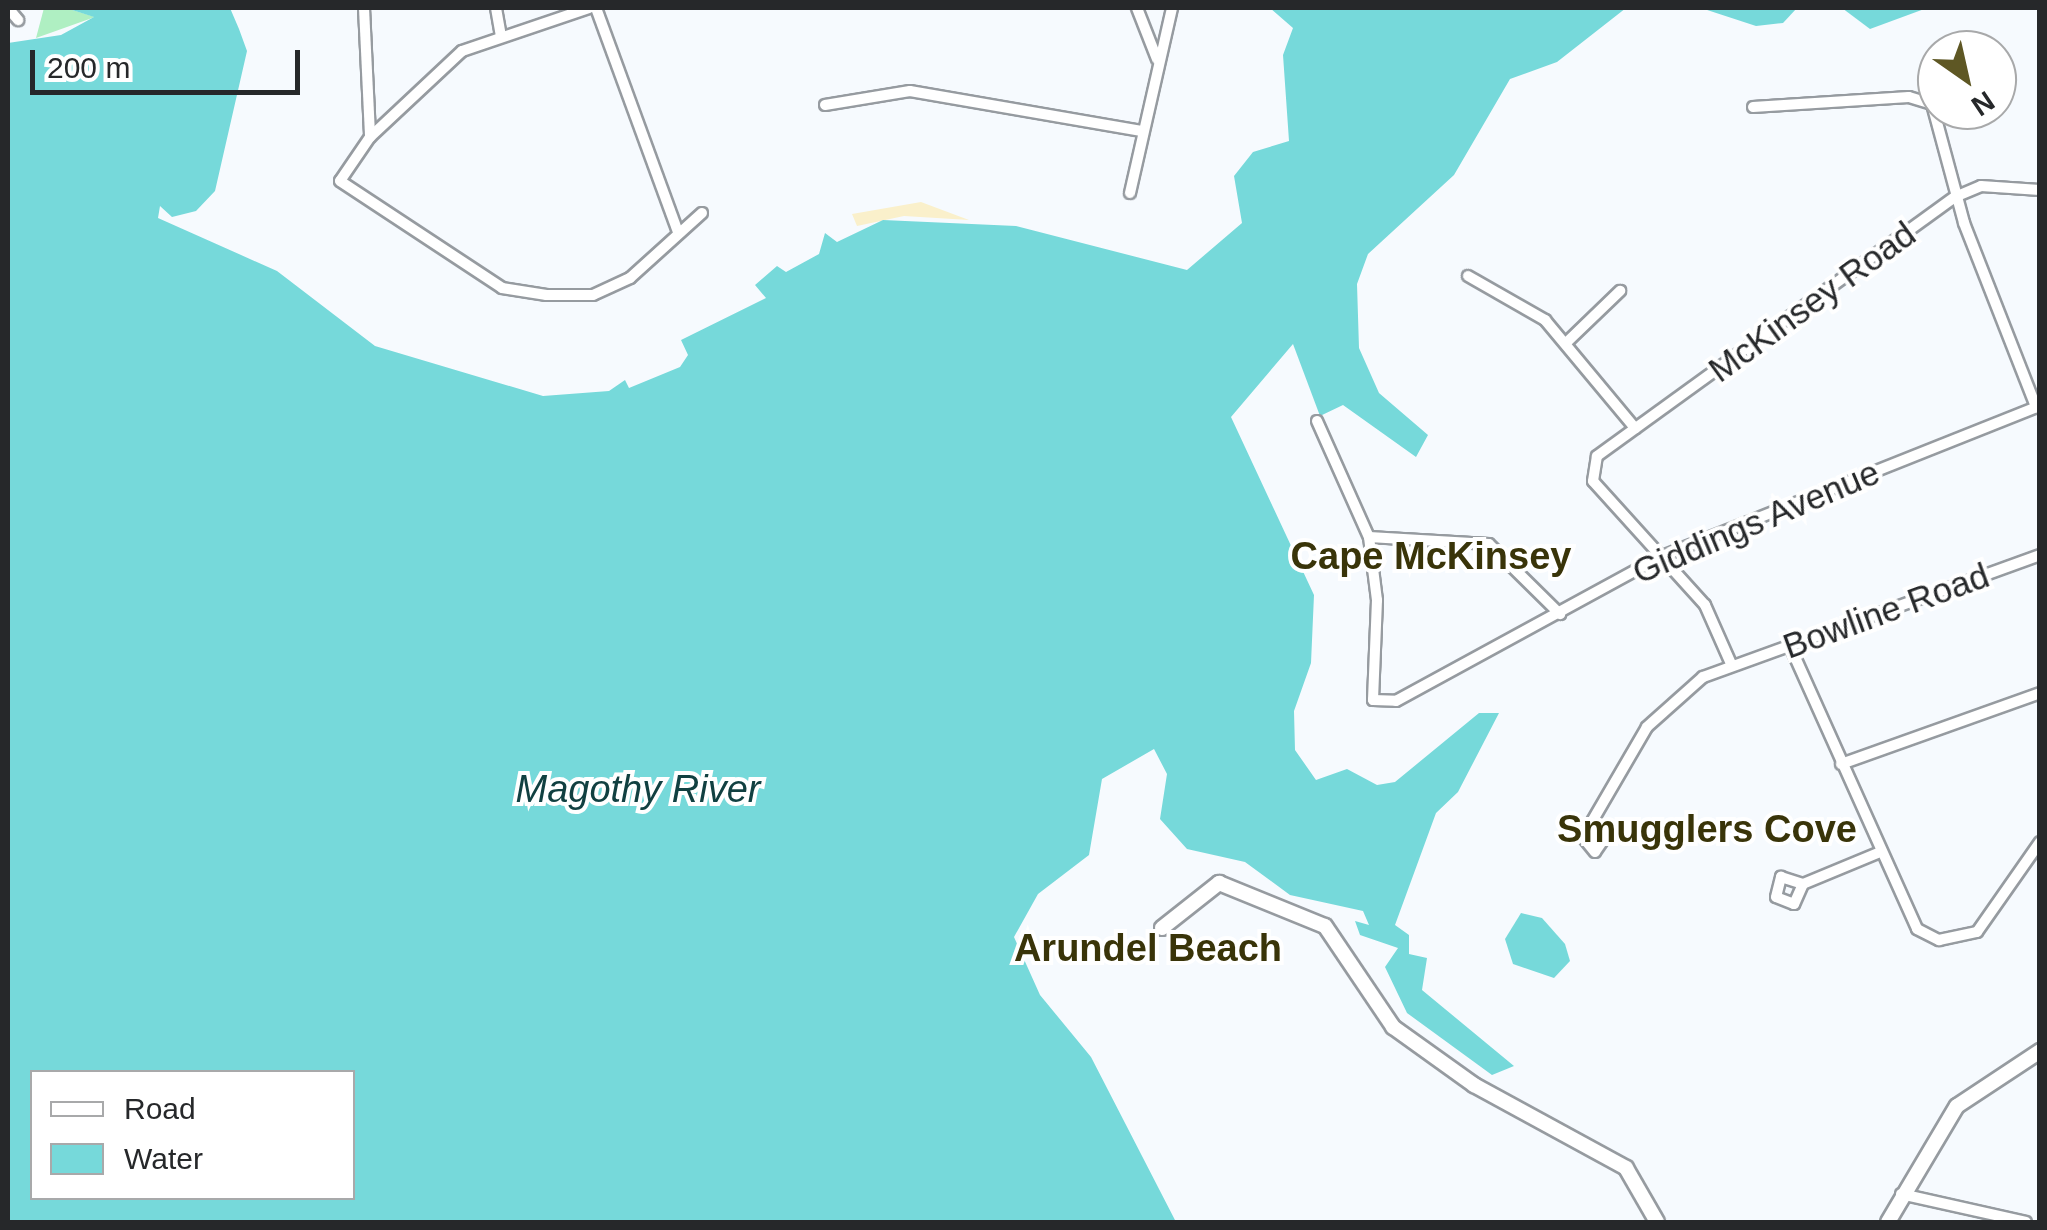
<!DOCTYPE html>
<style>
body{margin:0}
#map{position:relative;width:2047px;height:1230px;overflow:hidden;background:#f6fafe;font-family:Helvetica,sans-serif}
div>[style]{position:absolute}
.green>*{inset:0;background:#afefc2}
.sand>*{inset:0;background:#faf0cb}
.water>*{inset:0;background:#76d9da}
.roads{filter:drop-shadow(2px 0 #969ba0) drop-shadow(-2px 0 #969ba0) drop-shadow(0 2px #969ba0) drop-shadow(0 -2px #969ba0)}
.minor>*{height:10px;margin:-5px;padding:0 5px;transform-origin:5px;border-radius:5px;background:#fff}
.tertiary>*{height:14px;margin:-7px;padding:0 7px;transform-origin:7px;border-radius:7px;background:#fff}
span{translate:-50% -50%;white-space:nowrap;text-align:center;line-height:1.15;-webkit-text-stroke:8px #fff;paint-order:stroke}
.street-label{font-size:35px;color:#26282a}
.neighbourhood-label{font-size:38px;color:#393409;font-weight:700}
.water-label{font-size:38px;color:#114041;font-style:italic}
.frame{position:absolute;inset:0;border:10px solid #26282a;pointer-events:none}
.legend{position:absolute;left:30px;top:1070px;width:325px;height:130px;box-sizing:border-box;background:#fff;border:2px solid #a8a9aa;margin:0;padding:12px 18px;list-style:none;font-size:30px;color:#26282a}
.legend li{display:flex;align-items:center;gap:20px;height:50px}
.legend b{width:50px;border:2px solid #a8a9aa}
.north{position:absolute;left:1917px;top:30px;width:100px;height:100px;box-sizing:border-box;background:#fff;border:2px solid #a8a9aa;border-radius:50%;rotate:146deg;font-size:28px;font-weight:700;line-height:40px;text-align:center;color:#26282a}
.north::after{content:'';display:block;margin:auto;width:35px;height:45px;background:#5e5724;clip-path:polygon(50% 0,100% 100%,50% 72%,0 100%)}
.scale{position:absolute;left:30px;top:50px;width:270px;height:45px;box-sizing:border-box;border:5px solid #26282a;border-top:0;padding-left:12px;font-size:30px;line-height:35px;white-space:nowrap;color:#26282a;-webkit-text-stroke:8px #fff;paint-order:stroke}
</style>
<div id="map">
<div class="green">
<i style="clip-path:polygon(44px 8px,66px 8px,95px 17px,36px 38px)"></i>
</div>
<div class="sand">
<i style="clip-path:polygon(921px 202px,969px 220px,904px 216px,857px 226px,852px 214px)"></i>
</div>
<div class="water">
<i style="clip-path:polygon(evenodd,66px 8px,230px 8px,239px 29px,247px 51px,215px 191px,196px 211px,172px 217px,160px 206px,158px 218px,277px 271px,375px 346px,543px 396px,609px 391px,625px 380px,629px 388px,680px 367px,688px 355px,681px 340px,766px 298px,755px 285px,777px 266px,786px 272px,819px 254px,825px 233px,837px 242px,883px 220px,1016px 226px,1187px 270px,1242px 223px,1234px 176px,1253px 152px,1289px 141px,1283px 55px,1293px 28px,1270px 8px,1626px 8px,1557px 62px,1510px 79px,1454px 175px,1368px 254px,1357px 284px,1359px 348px,1379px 393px,1428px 435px,1416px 457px,1343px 405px,1320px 416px,1293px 344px,1231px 417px,1314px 595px,1311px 663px,1294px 711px,1295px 750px,1316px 780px,1347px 769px,1377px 785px,1395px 782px,1479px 713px,1499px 713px,1458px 792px,1436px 813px,1395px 925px,1409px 935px,1409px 954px,1427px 958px,1422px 990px,1514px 1066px,1492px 1075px,1407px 1013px,1385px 967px,1398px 948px,1360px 935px,1355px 921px,1369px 925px,1363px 911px,1290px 895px,1245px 862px,1187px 849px,1160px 819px,1167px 774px,1154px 749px,1102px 779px,1089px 855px,1038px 894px,1014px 937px,1040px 995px,1091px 1057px,1176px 1222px,8px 1222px,8px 43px,61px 35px,94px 17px,66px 8px,32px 1072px,352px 1072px,352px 1198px,32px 1198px,32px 1072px)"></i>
<i style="clip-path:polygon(1701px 8px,1797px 8px,1783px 23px,1756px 26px)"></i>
<i style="clip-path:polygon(1842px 8px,1927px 8px,1870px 29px)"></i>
<i style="clip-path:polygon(1521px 913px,1542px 918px,1565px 944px,1570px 961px,1554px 978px,1513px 964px,1505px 939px)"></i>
</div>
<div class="roads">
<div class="minor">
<i style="left:8px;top:8px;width:16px;rotate:50deg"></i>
<i style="left:364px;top:8px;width:129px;rotate:87.3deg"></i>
<i style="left:496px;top:8px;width:28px;rotate:80deg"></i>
<i style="left:589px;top:8px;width:134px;rotate:161.3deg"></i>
<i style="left:462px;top:51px;width:126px;rotate:136.9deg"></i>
<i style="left:370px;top:137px;width:53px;rotate:124.3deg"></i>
<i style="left:340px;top:181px;width:194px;rotate:33.4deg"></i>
<i style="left:502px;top:288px;width:45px;rotate:9deg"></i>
<i style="left:546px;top:295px;width:47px"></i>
<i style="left:593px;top:295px;width:41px;rotate:-24.7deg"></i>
<i style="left:630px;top:278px;width:97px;rotate:-42.1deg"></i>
<i style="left:596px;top:8px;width:239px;rotate:69.9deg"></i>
<i style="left:1137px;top:8px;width:55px;rotate:68.6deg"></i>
<i style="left:825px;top:105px;width:86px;rotate:-9.4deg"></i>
<i style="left:910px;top:91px;width:235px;rotate:9.8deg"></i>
<i style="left:1753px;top:107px;width:156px;rotate:-3.7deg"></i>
<i style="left:1909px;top:97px;width:24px;rotate:17deg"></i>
<i style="left:1932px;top:104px;width:123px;rotate:74.9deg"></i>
<i style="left:1964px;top:223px;width:198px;rotate:68.6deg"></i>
<i style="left:1130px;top:193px;width:190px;rotate:-77.2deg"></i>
<i style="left:1468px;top:276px;width:89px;rotate:29.7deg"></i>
<i style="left:1545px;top:320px;width:141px;rotate:50.2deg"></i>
<i style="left:1567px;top:342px;width:74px;rotate:-43.9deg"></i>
<i style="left:1317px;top:421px;width:127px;rotate:65.9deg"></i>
<i style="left:1369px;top:537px;width:64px;rotate:82.8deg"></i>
<i style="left:1377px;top:600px;width:100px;rotate:92.3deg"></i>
<i style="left:1373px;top:700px;width:23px;rotate:2deg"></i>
<i style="left:1396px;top:701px;width:301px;rotate:-28.6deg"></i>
<i style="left:1660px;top:557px;width:409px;rotate:-21.7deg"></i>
<i style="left:1369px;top:537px;width:120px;rotate:3.3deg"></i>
<i style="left:1489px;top:544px;width:100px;rotate:44.6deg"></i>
<i style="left:1790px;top:646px;width:310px;rotate:65.8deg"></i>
<i style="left:1917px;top:929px;width:25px;rotate:27deg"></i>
<i style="left:1939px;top:940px;width:39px;rotate:-12deg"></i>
<i style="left:1977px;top:932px;width:110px;rotate:-55deg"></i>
<i style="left:1732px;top:666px;width:67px;rotate:-113.9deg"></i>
<i style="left:1705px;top:605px;width:167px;rotate:-132.1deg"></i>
<i style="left:1593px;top:481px;width:25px;rotate:-81deg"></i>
<i style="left:1597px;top:456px;width:442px;rotate:-35.9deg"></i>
<i style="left:1955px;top:197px;width:28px;rotate:-23deg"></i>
<i style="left:1981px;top:186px;width:59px;rotate:3.9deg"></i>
<i style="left:1841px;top:764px;width:211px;rotate:-19.6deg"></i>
<i style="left:1594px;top:828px;width:14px;rotate:34deg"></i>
<i style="left:1606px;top:836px;width:19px;rotate:125deg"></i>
<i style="left:1595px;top:852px;width:19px;rotate:-129deg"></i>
<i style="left:1583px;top:837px;width:127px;rotate:-59.8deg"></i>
<i style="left:1647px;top:727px;width:75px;rotate:-41.8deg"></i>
<i style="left:1703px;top:677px;width:358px;rotate:-19.9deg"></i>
<i style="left:1803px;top:884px;width:22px;rotate:114deg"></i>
<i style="left:1794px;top:904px;width:19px;rotate:-159deg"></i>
<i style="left:1776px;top:897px;width:21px;rotate:-76deg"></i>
<i style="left:1781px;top:877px;width:23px;rotate:18deg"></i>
<i style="left:1803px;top:884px;width:81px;rotate:-22.5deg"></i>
<i style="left:1901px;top:1194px;width:128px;rotate:12.6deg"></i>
</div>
<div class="tertiary">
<i style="left:1162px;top:928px;width:73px;rotate:-38.3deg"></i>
<i style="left:1219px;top:883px;width:114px;rotate:22.1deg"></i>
<i style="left:1325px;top:926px;width:122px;rotate:56deg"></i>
<i style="left:1393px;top:1027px;width:100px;rotate:35.6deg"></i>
<i style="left:1474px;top:1085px;width:173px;rotate:28.6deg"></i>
<i style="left:1626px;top:1168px;width:62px;rotate:60.1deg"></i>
<i style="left:1888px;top:1222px;width:135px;rotate:-59.3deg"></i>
<i style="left:1957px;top:1106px;width:100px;rotate:-33.5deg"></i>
</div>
</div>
<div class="street-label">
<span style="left:1812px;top:302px;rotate:-36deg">McKinsey Road</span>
<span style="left:1756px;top:522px;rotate:-23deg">Giddings Avenue</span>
<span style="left:1886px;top:611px;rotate:-20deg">Bowline Road</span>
</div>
<div class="neighbourhood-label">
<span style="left:1431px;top:557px">Cape McKinsey</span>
<span style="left:1707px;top:830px">Smugglers Cove</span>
<span style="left:1148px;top:949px">Arundel Beach</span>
</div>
<div class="water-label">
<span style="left:638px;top:790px">Magothy River</span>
</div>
<div class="frame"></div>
<ul class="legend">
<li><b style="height:12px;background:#fff"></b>Road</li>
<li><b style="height:28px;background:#76d9da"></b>Water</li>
</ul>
<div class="north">N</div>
<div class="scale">200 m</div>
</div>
